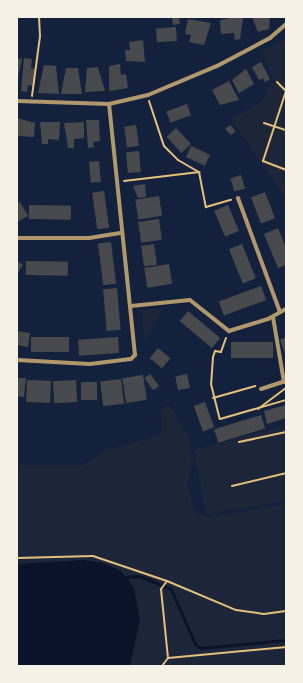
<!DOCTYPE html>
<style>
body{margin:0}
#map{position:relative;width:303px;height:683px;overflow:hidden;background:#14213d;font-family:"Fira Sans Condensed",sans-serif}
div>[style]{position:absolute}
.green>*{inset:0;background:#1d2539}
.water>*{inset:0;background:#0b132b}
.stream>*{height:3px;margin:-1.5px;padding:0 1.5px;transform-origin:1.5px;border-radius:1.5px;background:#0b132b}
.building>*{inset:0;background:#48494c;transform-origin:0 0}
.path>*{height:2px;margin:-1px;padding:0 1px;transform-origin:1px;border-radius:1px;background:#e5c07b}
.minor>*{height:4px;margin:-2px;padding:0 2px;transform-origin:2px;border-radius:2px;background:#b1986c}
span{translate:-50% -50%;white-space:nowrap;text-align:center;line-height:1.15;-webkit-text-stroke:4px #f6f1e7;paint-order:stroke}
.frame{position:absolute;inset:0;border:18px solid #f6f1e7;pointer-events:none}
</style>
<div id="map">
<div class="green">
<i style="clip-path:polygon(286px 38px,286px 199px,231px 119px,265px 99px,267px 88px,275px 81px,261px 52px)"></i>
<i style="clip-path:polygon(163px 308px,145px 342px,141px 310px)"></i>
<i style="clip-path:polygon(170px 405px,187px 434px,192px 460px,187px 485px,195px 513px,210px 518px,286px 504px,286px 666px,17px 666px,17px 465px,83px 465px,107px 450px,162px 435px,161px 408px)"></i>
<i style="clip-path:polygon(286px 425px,286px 501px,206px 514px,194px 450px)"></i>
</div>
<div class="water">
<i style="clip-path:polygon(84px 560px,103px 563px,121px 571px,134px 588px,140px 620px,130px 666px,17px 666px,17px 564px)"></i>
</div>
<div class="stream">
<i style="left:126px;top:577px;width:13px;rotate:-4deg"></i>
<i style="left:139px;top:576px;width:35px;rotate:22deg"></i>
<i style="left:171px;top:589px;width:60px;rotate:66.4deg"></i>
<i style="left:195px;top:644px;width:7px;rotate:34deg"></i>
<i style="left:201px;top:648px;width:85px;rotate:-5.4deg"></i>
</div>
<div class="building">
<i style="left:179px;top:17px;width:7px;height:7px;rotate:82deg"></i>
<i style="clip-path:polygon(235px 17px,243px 18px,240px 39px,235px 40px,234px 33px,221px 34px,220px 20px)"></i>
<i style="clip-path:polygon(252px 17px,270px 17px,269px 29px,258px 32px)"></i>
<i style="clip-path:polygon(188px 19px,211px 23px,204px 45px,189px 42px,191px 35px,185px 34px)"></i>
<i style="left:176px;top:27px;width:14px;height:20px;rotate:86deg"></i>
<i style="clip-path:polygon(143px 40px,145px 62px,126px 61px,125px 50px,130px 50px,129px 42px)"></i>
<i style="clip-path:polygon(17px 58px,22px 59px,18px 77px,17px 77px)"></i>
<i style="clip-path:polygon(24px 58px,32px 59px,31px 68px,35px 69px,33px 86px,28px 85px,27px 92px,21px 91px)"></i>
<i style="clip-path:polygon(261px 62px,270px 79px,265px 82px,263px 78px,259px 80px,252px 67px)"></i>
<i style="clip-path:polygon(120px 64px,121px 75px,126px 74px,128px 88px,109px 91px,109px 66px)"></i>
<i style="clip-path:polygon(44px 65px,56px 66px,59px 94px,38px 93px)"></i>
<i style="clip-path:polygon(98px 67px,105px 91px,85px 92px,87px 68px)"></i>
<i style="clip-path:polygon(66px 68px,78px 68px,82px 94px,61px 94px)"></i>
<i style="clip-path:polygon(246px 69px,254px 84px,239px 93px,232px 80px)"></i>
<i style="clip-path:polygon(229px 81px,239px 100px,220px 105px,212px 90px)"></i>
<i style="left:187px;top:104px;width:12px;height:22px;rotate:70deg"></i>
<i style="clip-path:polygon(17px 118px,35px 123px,34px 137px,17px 136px)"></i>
<i style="clip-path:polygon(86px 120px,99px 120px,100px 141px,93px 142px,94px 147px,88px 148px)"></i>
<i style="clip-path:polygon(40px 122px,60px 122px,59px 140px,48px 139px,48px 144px,42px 144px)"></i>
<i style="clip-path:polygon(84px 122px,84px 138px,74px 139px,74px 148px,68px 148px,64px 123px)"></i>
<i style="left:136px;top:125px;width:21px;height:12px;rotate:82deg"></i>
<i style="clip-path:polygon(230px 125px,236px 131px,231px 135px,225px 129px)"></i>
<i style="left:176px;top:128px;width:22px;height:13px;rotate:47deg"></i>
<i style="left:191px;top:146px;width:21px;height:12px;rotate:25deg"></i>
<i style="left:139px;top:151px;width:21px;height:13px;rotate:85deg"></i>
<i style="left:99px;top:161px;width:21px;height:10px;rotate:85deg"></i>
<i style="left:241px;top:175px;width:14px;height:11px;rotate:73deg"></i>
<i style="clip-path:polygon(145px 184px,146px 197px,138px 198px,133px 186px)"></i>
<i style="left:104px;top:191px;width:37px;height:12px;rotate:82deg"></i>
<i style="left:265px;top:192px;width:28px;height:15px;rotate:69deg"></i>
<i style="left:159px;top:196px;width:20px;height:24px;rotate:81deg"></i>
<i style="clip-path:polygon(20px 202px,28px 216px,17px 222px,17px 204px)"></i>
<i style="left:29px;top:205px;width:42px;height:14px;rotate:1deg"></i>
<i style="left:228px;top:205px;width:28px;height:15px;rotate:67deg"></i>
<i style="left:159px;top:219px;width:21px;height:21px;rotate:82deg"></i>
<i style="clip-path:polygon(278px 228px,286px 248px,286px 265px,278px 268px,264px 234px)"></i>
<i style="left:111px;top:242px;width:42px;height:13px;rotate:83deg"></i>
<i style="left:154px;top:244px;width:21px;height:13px;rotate:82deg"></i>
<i style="left:242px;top:244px;width:37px;height:14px;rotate:68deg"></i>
<i style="clip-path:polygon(17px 261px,23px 265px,17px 274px)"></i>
<i style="left:26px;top:261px;width:42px;height:14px;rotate:1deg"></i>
<i style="left:169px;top:264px;width:20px;height:25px;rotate:81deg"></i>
<i style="left:261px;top:286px;width:15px;height:45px;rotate:70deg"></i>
<i style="left:117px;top:288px;width:42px;height:14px;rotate:85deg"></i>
<i style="left:188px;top:311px;width:42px;height:13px;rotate:40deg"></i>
<i style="clip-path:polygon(17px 331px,30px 333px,28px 347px,17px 345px)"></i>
<i style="left:31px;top:337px;width:38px;height:15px"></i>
<i style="left:118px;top:337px;width:16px;height:40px;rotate:86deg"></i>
<i style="clip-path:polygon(286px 337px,286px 356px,280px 340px)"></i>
<i style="left:273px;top:342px;width:16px;height:42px;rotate:90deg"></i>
<i style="left:158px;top:348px;width:16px;height:13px;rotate:40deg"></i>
<i style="left:150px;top:374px;width:15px;height:7px;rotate:53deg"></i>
<i style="left:187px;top:374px;width:14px;height:12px;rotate:78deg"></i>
<i style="left:143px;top:375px;width:25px;height:21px;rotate:81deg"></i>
<i style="clip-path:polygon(17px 378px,26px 378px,24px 397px,17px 396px)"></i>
<i style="left:121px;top:379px;width:25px;height:21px;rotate:83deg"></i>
<i style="left:27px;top:380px;width:24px;height:22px;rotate:2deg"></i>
<i style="left:76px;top:380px;width:22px;height:23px;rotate:87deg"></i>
<i style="left:81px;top:382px;width:16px;height:18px"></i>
<i style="left:205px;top:402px;width:27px;height:12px;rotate:70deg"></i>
<i style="clip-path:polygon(286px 405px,286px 418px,267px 424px,264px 411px)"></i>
<i style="left:261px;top:415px;width:14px;height:49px;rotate:73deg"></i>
</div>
<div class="path">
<i style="left:277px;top:82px;width:13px;rotate:45deg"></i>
<i style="left:286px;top:91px;width:74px;rotate:108.2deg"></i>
<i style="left:263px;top:161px;width:25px;rotate:21deg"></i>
<i style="left:32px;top:96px;width:61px;rotate:-82.4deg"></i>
<i style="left:40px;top:36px;width:19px;rotate:-93deg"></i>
<i style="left:149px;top:101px;width:47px;rotate:71.6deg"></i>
<i style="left:164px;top:146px;width:20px;rotate:45deg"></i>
<i style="left:178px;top:160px;width:24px;rotate:30deg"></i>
<i style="left:199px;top:172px;width:36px;rotate:79deg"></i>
<i style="left:206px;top:207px;width:26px;rotate:-16deg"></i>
<i style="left:264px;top:123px;width:23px;rotate:18deg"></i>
<i style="left:124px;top:181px;width:76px;rotate:-6.8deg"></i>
<i style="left:226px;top:338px;width:15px;rotate:110deg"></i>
<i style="left:221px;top:352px;width:6px;rotate:-171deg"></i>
<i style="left:215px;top:351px;width:6px;rotate:108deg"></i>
<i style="left:213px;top:357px;width:27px;rotate:94deg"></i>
<i style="left:211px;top:384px;width:36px;rotate:76deg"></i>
<i style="left:220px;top:419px;width:69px;rotate:-16.1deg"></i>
<i style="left:213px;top:398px;width:44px;rotate:-15.9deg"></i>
<i style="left:258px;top:409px;width:34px;rotate:-37deg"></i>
<i style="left:239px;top:442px;width:48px;rotate:-12deg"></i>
<i style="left:232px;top:486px;width:56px;rotate:-13.5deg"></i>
<i style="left:17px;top:558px;width:76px;rotate:-1.5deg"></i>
<i style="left:93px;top:556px;width:78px;rotate:18.7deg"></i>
<i style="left:168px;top:658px;width:119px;rotate:-5.3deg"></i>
<i style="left:162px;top:666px;width:10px;rotate:-53deg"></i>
<i style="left:168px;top:658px;width:69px;rotate:-95.8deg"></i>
<i style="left:161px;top:589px;width:10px;rotate:-53deg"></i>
<i style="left:167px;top:581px;width:75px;rotate:22.8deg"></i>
<i style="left:236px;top:610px;width:28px;rotate:8deg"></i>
<i style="left:264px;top:614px;width:22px;rotate:-8deg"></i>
</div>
<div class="minor">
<i style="left:17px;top:101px;width:92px;rotate:1.9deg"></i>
<i style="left:109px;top:104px;width:40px;rotate:-13deg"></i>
<i style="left:148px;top:95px;width:77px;rotate:-22.9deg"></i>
<i style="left:219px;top:65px;width:58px;rotate:-27.9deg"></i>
<i style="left:270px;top:38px;width:21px;rotate:-41deg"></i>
<i style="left:238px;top:198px;width:121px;rotate:69.8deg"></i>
<i style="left:17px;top:238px;width:72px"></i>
<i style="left:89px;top:238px;width:33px;rotate:-9deg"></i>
<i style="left:131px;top:306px;width:59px;rotate:-5.8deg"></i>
<i style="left:190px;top:300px;width:50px;rotate:38.5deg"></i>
<i style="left:229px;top:331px;width:41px;rotate:-17.1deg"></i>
<i style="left:268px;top:319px;width:21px;rotate:-29deg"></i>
<i style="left:273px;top:317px;width:66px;rotate:80.4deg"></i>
<i style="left:17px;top:360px;width:73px;rotate:3.1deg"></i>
<i style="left:90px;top:364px;width:41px;rotate:-7deg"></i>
<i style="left:131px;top:359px;width:6px;rotate:-45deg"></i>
<i style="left:135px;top:355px;width:252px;rotate:-95.9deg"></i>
<i style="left:261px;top:389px;width:25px;rotate:-18deg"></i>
</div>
<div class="frame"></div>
</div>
